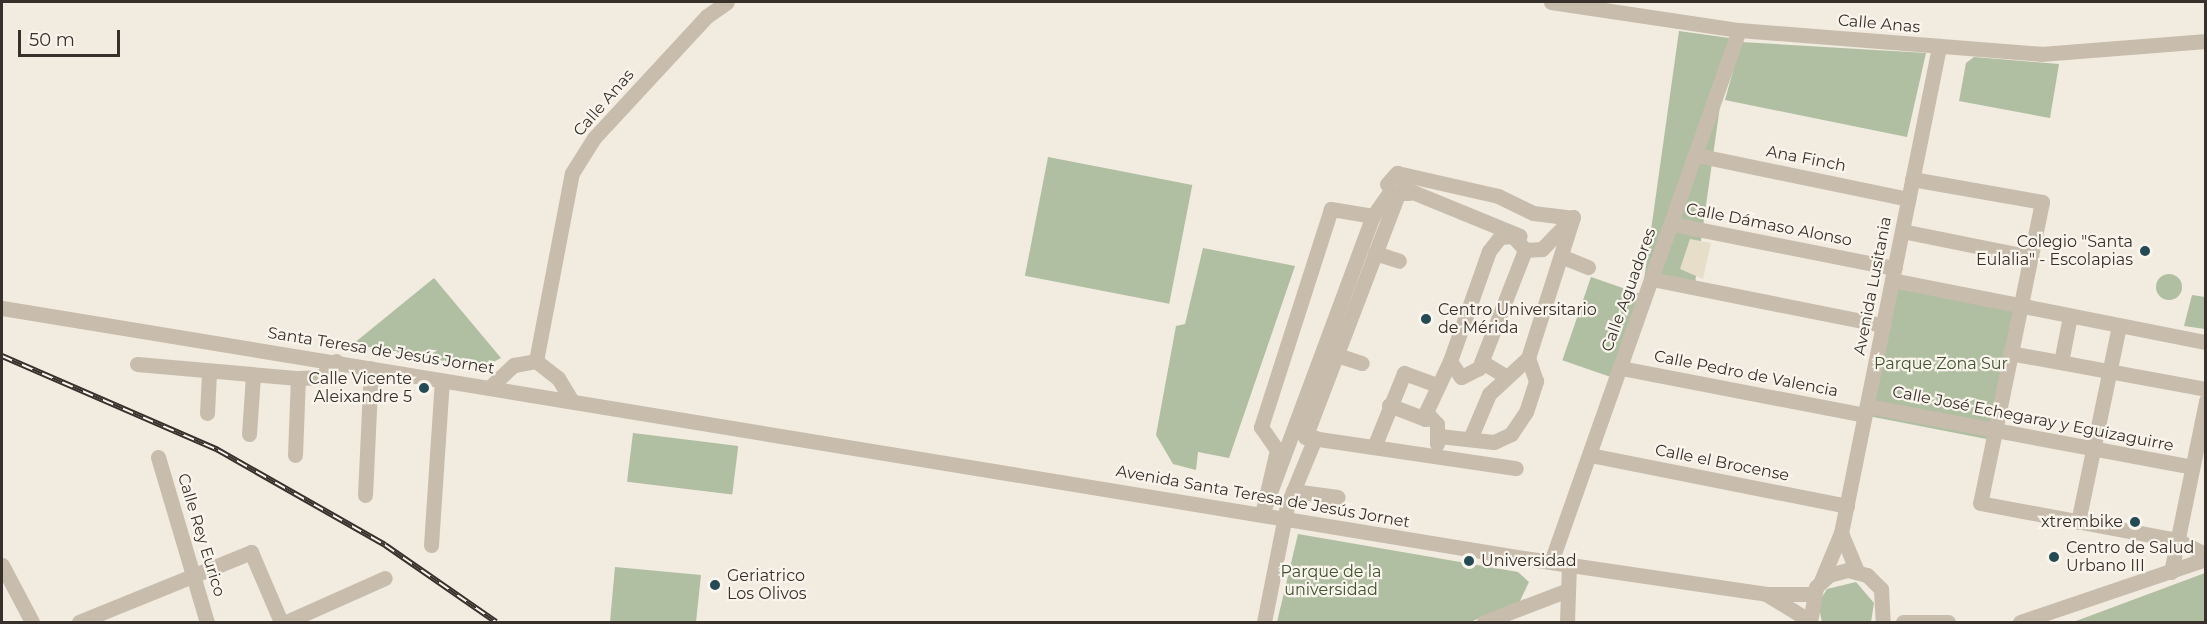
<!DOCTYPE html>
<meta charset="utf-8">
<style>
body{margin:0}
#map{position:relative;width:2207px;height:624px;overflow:hidden;background:#f1ebe0;font-family:Montserrat,sans-serif}
div>[style]{position:absolute}
.green>*{inset:0;background:#b0bea1;transform-origin:0 0}
.round{border-radius:50%}
.plaza>*{inset:0;background:#e7dec9}
.minor>*{height:15px;margin:-7.5px;padding:0 7.5px;transform-origin:7.5px;border-radius:7.5px;background:#c8bdad}
.rail>*{height:6px;margin-top:-3px;transform-origin:0;background:repeating-linear-gradient(90deg,#f9f5ec 0 11px,#37302b 0 22px);box-sizing:border-box;border-block:2px solid #37302b}
.dots>*{width:16px;height:16px;translate:-50% -50%;box-sizing:border-box;border:3px solid #f9f5ec;border-radius:50%}
span{translate:-50% -50%;white-space:nowrap;text-align:center;line-height:1.15;-webkit-text-stroke:4.5px #f9f5ec;paint-order:stroke}
.street-label{font-size:16px;color:#37302b}
.poi-label{font-size:16px;color:#37302b}
.right{translate:-100% -50%;text-align:right}
.left{translate:0 -50%;text-align:left}
.park-label{font-size:16px;color:#415331}
.frame{position:absolute;inset:0;border:3px solid #37302b;pointer-events:none}
.scale{position:absolute;left:18px;top:30px;width:102px;height:27px;box-sizing:border-box;border:3px solid #37302b;border-top:0;padding-left:8px;font-size:18px;line-height:21px;white-space:nowrap;color:#37302b;-webkit-text-stroke:4px #f9f5ec;paint-order:stroke}
</style>
<div id="map">
<div class="green">
<i style="left:1679px;top:31px;width:51px;height:257px;rotate:8deg"></i>
<i style="clip-path:polygon(1741px 42px,1926px 53px,1907px 137px,1725px 100px)"></i>
<i style="clip-path:polygon(1974px 57px,2059px 64px,2050px 118px,1959px 101px,1966px 63px)"></i>
<i style="left:1048px;top:157px;width:147px;height:121px;rotate:11deg"></i>
<i style="clip-path:polygon(1203px 248px,1295px 266px,1229px 458px,1198px 452px,1196px 470px,1173px 464px,1156px 435px,1176px 326px,1185px 324px)"></i>
<i class="round" style="left:2156px;top:274px;width:26px;height:26px"></i>
<i style="left:1591px;top:277px;width:52px;height:88px;rotate:19deg"></i>
<i style="clip-path:polygon(434px 278px,501px 358px,482px 368px,353px 344px)"></i>
<i style="left:1892px;top:280px;width:131px;height:138px;rotate:11deg"></i>
<i style="clip-path:polygon(2192px 295px,2205px 297px,2205px 329px,2184px 326px)"></i>
<i style="left:633px;top:433px;width:106px;height:49px;rotate:7deg"></i>
<i style="clip-path:polygon(1298px 534px,1518px 572px,1529px 582px,1519px 603px,1470px 622px,1277px 622px)"></i>
<i style="clip-path:polygon(615px 567px,701px 575px,696px 622px,610px 622px)"></i>
<i style="clip-path:polygon(2205px 573px,2205px 622px,2077px 622px,2076px 621px)"></i>
<i style="clip-path:polygon(1856px 582px,1874px 603px,1871px 622px,1822px 622px,1818px 604px,1827px 589px)"></i>
</div>
<div class="plaza">
<i style="clip-path:polygon(1690px 239px,1711px 243px,1703px 279px,1680px 269px)"></i>
</div>
<div class="minor">
<i style="left:1551px;top:2px;width:190px;rotate:8.5deg"></i>
<i style="left:1739px;top:30px;width:303px;rotate:4.5deg"></i>
<i style="left:2041px;top:54px;width:166px;rotate:-4.5deg"></i>
<i style="left:1696px;top:155px;width:217px;rotate:11.7deg"></i>
<i style="left:1912px;top:179px;width:132px;rotate:10deg"></i>
<i style="left:2042px;top:202px;width:307px;rotate:101.6deg"></i>
<i style="left:1980px;top:503px;width:200px;rotate:10.6deg"></i>
<i style="left:2177px;top:540px;width:33px;rotate:27deg"></i>
<i style="left:1387px;top:184px;width:15px;rotate:-48deg"></i>
<i style="left:1397px;top:173px;width:104px;rotate:12.8deg"></i>
<i style="left:1498px;top:196px;width:39px;rotate:26deg"></i>
<i style="left:1533px;top:213px;width:35px;rotate:7deg"></i>
<i style="left:1403px;top:188px;width:126px;rotate:22.3deg"></i>
<i style="left:1398px;top:194px;width:260px;rotate:110.9deg"></i>
<i style="left:1305px;top:437px;width:213px;rotate:8.4deg"></i>
<i style="left:1373px;top:216px;width:43px;rotate:-170.5deg"></i>
<i style="left:1331px;top:209px;width:229px;rotate:107.8deg"></i>
<i style="left:1261px;top:427px;width:28px;rotate:55deg"></i>
<i style="left:1277px;top:450px;width:66px;rotate:103.2deg"></i>
<i style="left:1262px;top:514px;width:318px;rotate:-69.6deg"></i>
<i style="left:1373px;top:216px;width:28px;rotate:-55deg"></i>
<i style="left:1389px;top:193px;width:20px"></i>
<i style="left:1672px;top:224px;width:227px;rotate:11.2deg"></i>
<i style="left:1902px;top:231px;width:132px;rotate:11.4deg"></i>
<i style="left:1513px;top:236px;width:18px;rotate:49deg"></i>
<i style="left:1525px;top:250px;width:127px;rotate:111.3deg"></i>
<i style="left:1479px;top:368px;width:20px;rotate:153deg"></i>
<i style="left:1461px;top:377px;width:19px;rotate:-125deg"></i>
<i style="left:1450px;top:361px;width:117px;rotate:-70.5deg"></i>
<i style="left:1489px;top:251px;width:18px;rotate:-52deg"></i>
<i style="left:1500px;top:237px;width:13px;rotate:-4deg"></i>
<i style="left:1375px;top:253px;width:25px;rotate:18deg"></i>
<i style="left:1563px;top:257px;width:27px;rotate:22deg"></i>
<i style="left:1652px;top:279px;width:236px;rotate:11.3deg"></i>
<i style="left:1892px;top:280px;width:320px;rotate:11.2deg"></i>
<i style="left:2px;top:308px;width:1548px;rotate:9.33deg"></i>
<i style="left:1530px;top:559px;width:239px;rotate:8.4deg"></i>
<i style="left:1766px;top:594px;width:46px"></i>
<i style="left:2010px;top:353px;width:199px;rotate:10.4deg"></i>
<i style="left:1337px;top:355px;width:26px;rotate:18deg"></i>
<i style="left:536px;top:361px;width:191px;rotate:-79.2deg"></i>
<i style="left:572px;top:173px;width:41px;rotate:-57.8deg"></i>
<i style="left:594px;top:138px;width:166px;rotate:-47.2deg"></i>
<i style="left:707px;top:16px;width:24px;rotate:-35deg"></i>
<i style="left:1482px;top:362px;width:29px;rotate:31deg"></i>
<i style="left:2061px;top:362px;width:47px;rotate:-78.9deg"></i>
<i style="left:137px;top:364px;width:162px;rotate:5deg"></i>
<i style="left:298px;top:378px;width:23px;rotate:-2deg"></i>
<i style="left:321px;top:377px;width:22px;rotate:-47deg"></i>
<i style="left:1621px;top:368px;width:248px;rotate:10.9deg"></i>
<i style="left:489px;top:388px;width:34px;rotate:-43deg"></i>
<i style="left:514px;top:365px;width:22px;rotate:-10deg"></i>
<i style="left:536px;top:361px;width:28px;rotate:38deg"></i>
<i style="left:558px;top:378px;width:27px;rotate:59deg"></i>
<i style="left:1389px;top:405px;width:39px;rotate:21deg"></i>
<i style="left:1425px;top:419px;width:7px;rotate:-82deg"></i>
<i style="left:1867px;top:406px;width:331px;rotate:10.6deg"></i>
<i style="left:207px;top:413px;width:40px;rotate:-87.1deg"></i>
<i style="left:249px;top:434px;width:58px;rotate:-86.1deg"></i>
<i style="left:1439px;top:436px;width:55px;rotate:6.2deg"></i>
<i style="left:1494px;top:442px;width:19px;rotate:-25deg"></i>
<i style="left:1511px;top:434px;width:27px;rotate:-56deg"></i>
<i style="left:1526px;top:412px;width:33px;rotate:-72deg"></i>
<i style="left:1536px;top:381px;width:24px;rotate:-109deg"></i>
<i style="left:1528px;top:358px;width:148px;rotate:-72.3deg"></i>
<i style="left:1573px;top:217px;width:45px;rotate:134.1deg"></i>
<i style="left:1542px;top:249px;width:17px;rotate:177deg"></i>
<i style="left:1470px;top:439px;width:49px;rotate:-67.1deg"></i>
<i style="left:1489px;top:394px;width:53px;rotate:-42.7deg"></i>
<i style="left:1437px;top:444px;width:20px;rotate:-90deg"></i>
<i style="left:1437px;top:424px;width:16px;rotate:-133deg"></i>
<i style="left:1426px;top:412px;width:56px;rotate:-64.8deg"></i>
<i style="left:1374px;top:447px;width:80px;rotate:-67.9deg"></i>
<i style="left:1404px;top:373px;width:35px;rotate:20deg"></i>
<i style="left:295px;top:455px;width:77px;rotate:-87.8deg"></i>
<i style="left:1590px;top:455px;width:262px;rotate:11.2deg"></i>
<i style="left:158px;top:457px;width:172px;rotate:73.5deg"></i>
<i style="left:1293px;top:491px;width:45px;rotate:7.6deg"></i>
<i style="left:365px;top:495px;width:127px;rotate:-87.3deg"></i>
<i style="left:2078px;top:522px;width:201px;rotate:-78.2deg"></i>
<i style="left:1841px;top:533px;width:41px;rotate:67.2deg"></i>
<i style="left:431px;top:545px;width:165px;rotate:-86.2deg"></i>
<i style="left:1551px;top:562px;width:564px;rotate:-70.54deg"></i>
<i style="left:2px;top:565px;width:64px;rotate:62.2deg"></i>
<i style="left:2171px;top:572px;width:175px;rotate:-78.4deg"></i>
<i style="left:1821px;top:581px;width:52px;rotate:-67.4deg"></i>
<i style="left:1841px;top:533px;width:497px;rotate:-78.6deg"></i>
<i style="left:1766px;top:594px;width:52px;rotate:31.5deg"></i>
<i style="left:79px;top:622px;width:186px;rotate:-22.1deg"></i>
<i style="left:251px;top:552px;width:76px;rotate:66.8deg"></i>
<i style="left:286px;top:622px;width:108px;rotate:-24deg"></i>
<i style="left:1264px;top:622px;width:118px;rotate:-78.8deg"></i>
<i style="left:1287px;top:506px;width:74px;rotate:-67.6deg"></i>
<i style="left:1484px;top:622px;width:87px;rotate:-20.9deg"></i>
<i style="left:1567px;top:622px;width:57px;rotate:-88deg"></i>
<i style="left:1810px;top:622px;width:36px;rotate:-80deg"></i>
<i style="left:1816px;top:587px;width:18px;rotate:-43deg"></i>
<i style="left:1829px;top:575px;width:20px;rotate:-15deg"></i>
<i style="left:1848px;top:570px;width:20px;rotate:15deg"></i>
<i style="left:1867px;top:575px;width:20px;rotate:45deg"></i>
<i style="left:1881px;top:589px;width:33px;rotate:87deg"></i>
<i style="left:1903px;top:622px;width:45px"></i>
<i style="left:2020px;top:622px;width:196px;rotate:-18.7deg"></i>
</div>
<div class="rail">
<i style="left:2px;top:356px;width:236px;rotate:23.5deg"></i>
<i style="left:218px;top:450px;width:192px;rotate:29.6deg"></i>
<i style="left:385px;top:545px;width:135px;rotate:34.7deg"></i>
</div>
<div class="dots">
<i style="left:2145px;top:251px;background:#244a54"></i>
<i style="left:1426px;top:319px;background:#244a54"></i>
<i style="left:424px;top:388px;background:#244a54"></i>
<i style="left:2135px;top:522px;background:#244a54"></i>
<i style="left:2054px;top:557px;background:#244a54"></i>
<i style="left:1469px;top:561px;background:#244a54"></i>
<i style="left:715px;top:585px;background:#244a54"></i>
</div>
<div class="street-label">
<span style="left:1879px;top:24px;rotate:5deg">Calle Anas</span>
<span style="left:604px;top:103px;rotate:-49deg">Calle Anas</span>
<span style="left:1806px;top:159px;rotate:11deg">Ana Finch</span>
<span style="left:1769px;top:225px;rotate:11deg">Calle Dámaso Alonso</span>
<span style="left:1873px;top:286px;rotate:-79deg">Avenida Lusitania</span>
<span style="left:1629px;top:290px;rotate:-70deg">Calle Aguadores</span>
<span style="left:381px;top:351px;rotate:9deg">Santa Teresa de Jesús Jornet</span>
<span style="left:1746px;top:374px;rotate:11deg">Calle Pedro de Valencia</span>
<span style="left:2033px;top:419px;rotate:11deg">Calle José Echegaray y Eguizaguirre</span>
<span style="left:1722px;top:463px;rotate:11deg">Calle el Brocense</span>
<span style="left:1263px;top:497px;rotate:10deg">Avenida Santa Teresa de Jesús Jornet</span>
<span style="left:201px;top:535px;rotate:73deg">Calle Rey Eurico</span>
</div>
<div class="poi-label">
<span class="right" style="left:2133px;top:251px">Colegio "Santa<br>Eulalia" - Escolapias</span>
<span class="left" style="left:1438px;top:319px">Centro Universitario<br>de Mérida</span>
<span class="right" style="left:412px;top:388px">Calle Vicente<br>Aleixandre 5</span>
<span class="right" style="left:2123px;top:522px">xtrembike</span>
<span class="left" style="left:2066px;top:557px">Centro de Salud<br>Urbano III</span>
<span class="left" style="left:1481px;top:561px">Universidad</span>
<span class="left" style="left:727px;top:585px">Geriatrico<br>Los Olivos</span>
</div>
<div class="park-label">
<span style="left:1941px;top:364px">Parque Zona Sur</span>
<span style="left:1331px;top:581px">Parque de la<br>universidad</span>
</div>
<div class="frame"></div>
<div class="scale">50 m</div>
</div>
